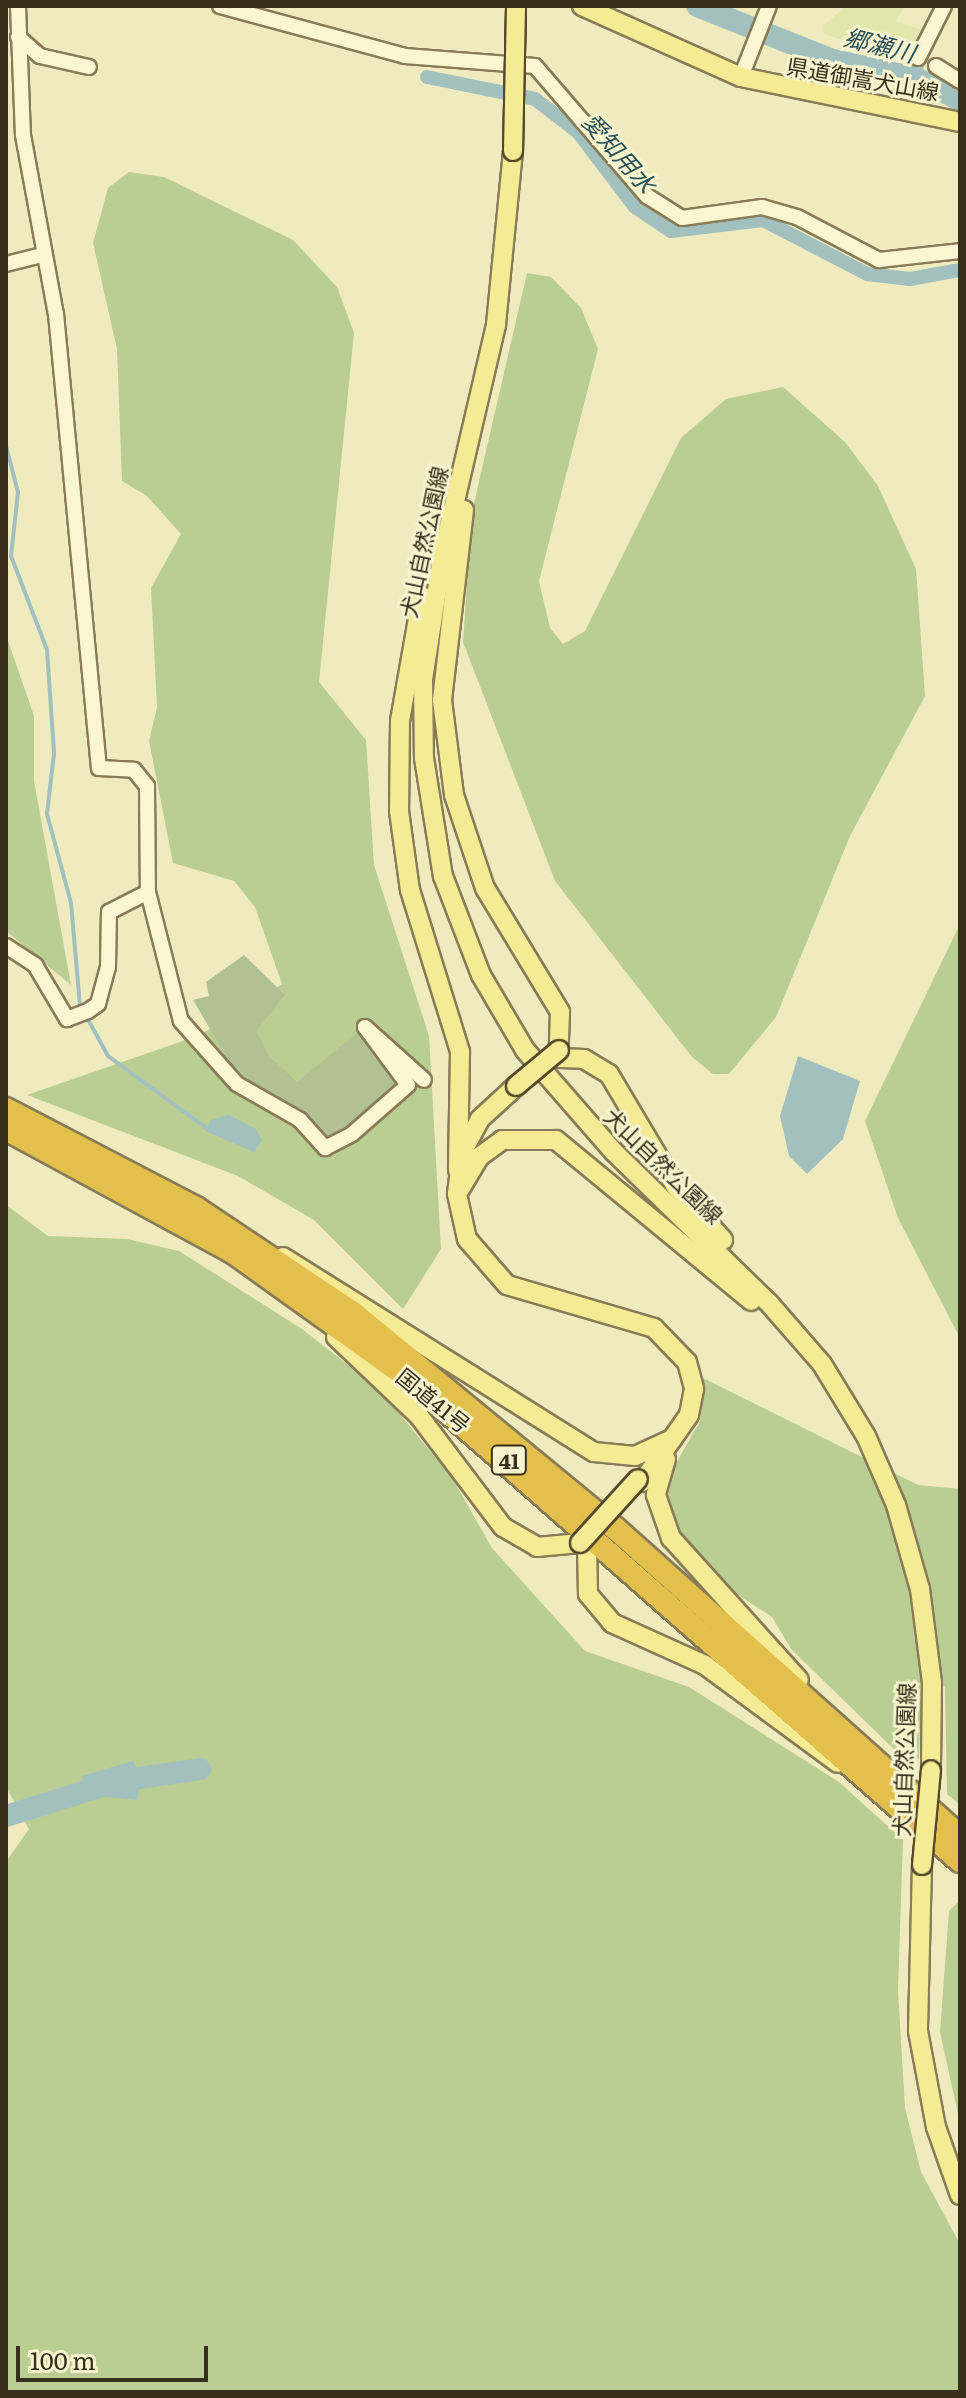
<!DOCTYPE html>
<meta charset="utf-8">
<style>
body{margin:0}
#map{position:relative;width:966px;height:2398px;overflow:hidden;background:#efebbf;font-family:Literata,"Noto Sans JP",serif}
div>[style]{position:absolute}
.farmland>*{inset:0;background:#e2e5ac}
.green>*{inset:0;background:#bacd92}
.cemetery>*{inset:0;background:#b2c192}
.water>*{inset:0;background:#a2c1be}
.stream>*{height:4px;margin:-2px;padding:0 2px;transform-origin:2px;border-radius:2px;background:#a2c1be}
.canal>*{height:14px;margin:-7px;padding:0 7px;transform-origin:7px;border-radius:7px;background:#a2c1be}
.river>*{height:22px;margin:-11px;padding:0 11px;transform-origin:11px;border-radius:11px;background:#a2c1be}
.roads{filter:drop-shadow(2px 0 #887b57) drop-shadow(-2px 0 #887b57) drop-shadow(0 2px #887b57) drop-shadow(0 -2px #887b57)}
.minor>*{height:14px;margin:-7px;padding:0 7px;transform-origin:7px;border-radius:7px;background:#faf6d2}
.major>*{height:18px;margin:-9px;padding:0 9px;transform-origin:9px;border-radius:9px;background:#f4eb94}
.highway>*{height:22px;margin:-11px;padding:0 11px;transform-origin:11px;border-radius:11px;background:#e2c04b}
.bridges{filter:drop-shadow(2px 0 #55482b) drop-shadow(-2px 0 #55482b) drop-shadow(0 2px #55482b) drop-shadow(0 -2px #55482b)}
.major-bridge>*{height:18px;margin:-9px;padding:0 9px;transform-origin:9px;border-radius:9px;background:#f4eb94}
span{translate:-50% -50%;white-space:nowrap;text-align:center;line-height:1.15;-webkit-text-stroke:6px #f6f3ce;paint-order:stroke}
.shield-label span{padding:2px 6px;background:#f6f3ce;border:2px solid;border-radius:6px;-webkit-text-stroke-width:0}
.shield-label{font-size:20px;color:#372f1c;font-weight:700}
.street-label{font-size:22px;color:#372f1c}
.water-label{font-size:24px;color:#2a5057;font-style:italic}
.frame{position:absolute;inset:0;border:8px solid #372f1c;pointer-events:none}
.scale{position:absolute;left:16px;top:2346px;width:192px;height:36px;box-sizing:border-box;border:4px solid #372f1c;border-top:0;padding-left:10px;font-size:24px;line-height:28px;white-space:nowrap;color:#372f1c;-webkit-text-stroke:6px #f6f3ce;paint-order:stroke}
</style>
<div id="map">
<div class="farmland">
<i style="clip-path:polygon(846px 6px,905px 6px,895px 21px,923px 30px,913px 51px,889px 55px,824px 34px,823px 26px)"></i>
</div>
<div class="green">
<i style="clip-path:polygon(129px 172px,164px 177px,293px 240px,337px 287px,354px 333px,319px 682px,366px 740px,374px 865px,429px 1036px,441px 1249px,403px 1309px,314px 1220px,238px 1176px,27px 1095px,200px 1035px,282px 984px,255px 907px,234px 881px,173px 863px,149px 741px,157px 707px,151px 588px,181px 534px,147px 496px,122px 481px,117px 349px,93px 243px,108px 188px)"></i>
<i style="clip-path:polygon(527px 273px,551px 277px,581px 308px,598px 349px,539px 581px,550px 628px,563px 644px,585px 631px,681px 438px,726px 399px,783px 387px,845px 442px,878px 486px,916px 569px,925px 696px,850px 836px,776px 1017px,729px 1074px,713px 1074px,692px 1057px,555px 881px,463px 642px,472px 512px)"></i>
<i style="clip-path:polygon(6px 635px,34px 716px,34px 781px,71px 985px,6px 931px)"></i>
<i style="clip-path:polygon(960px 924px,960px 1338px,898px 1218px,865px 1121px)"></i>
<i style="clip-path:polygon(6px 1205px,48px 1236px,127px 1239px,179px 1251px,302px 1329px,380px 1390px,452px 1478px,492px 1548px,585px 1651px,689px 1687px,839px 1782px,903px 1840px,898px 1991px,905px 2108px,921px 2172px,960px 2244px,960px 2392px,6px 2392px,6px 1862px,29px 1829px,6px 1787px)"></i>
<i style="clip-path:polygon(703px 1378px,918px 1485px,960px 1489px,960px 1805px,947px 1794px,945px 1686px,921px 1682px,919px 1759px,906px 1761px,791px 1649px,772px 1617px,711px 1577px,666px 1512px,667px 1479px,700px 1421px)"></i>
<i style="clip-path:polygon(960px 1900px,960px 2123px,940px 2032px,949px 1911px)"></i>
</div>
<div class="cemetery">
<i style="clip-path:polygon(244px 955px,285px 995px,256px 1031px,269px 1056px,297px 1082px,358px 1032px,400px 1082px,350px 1130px,325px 1140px,289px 1101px,274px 1101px,229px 1061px,193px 1000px,209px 996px,206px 982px)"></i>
</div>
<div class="water">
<i style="clip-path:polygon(798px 1056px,860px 1081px,843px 1139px,807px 1174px,789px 1156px,780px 1116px)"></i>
<i style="clip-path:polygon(229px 1115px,256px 1129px,262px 1140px,254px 1152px,205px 1131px,211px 1120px)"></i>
<i style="clip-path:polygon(133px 1761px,142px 1776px,137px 1800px,87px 1795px,82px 1776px)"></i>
</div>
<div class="stream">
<i style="left:916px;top:78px;width:80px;rotate:-63.4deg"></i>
<i style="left:6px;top:446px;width:48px;rotate:75.4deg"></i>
<i style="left:18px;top:492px;width:64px;rotate:96.2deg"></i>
<i style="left:11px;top:556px;width:101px;rotate:69deg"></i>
<i style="left:47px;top:650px;width:104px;rotate:86.1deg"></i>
<i style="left:54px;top:754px;width:60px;rotate:96.7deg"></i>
<i style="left:47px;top:814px;width:92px;rotate:74.9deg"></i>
<i style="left:71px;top:903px;width:102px;rotate:85deg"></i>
<i style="left:80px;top:1005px;width:58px;rotate:61.2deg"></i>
<i style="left:108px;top:1056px;width:122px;rotate:36.3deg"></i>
</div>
<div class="canal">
<i style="left:427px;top:77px;width:110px;rotate:11.5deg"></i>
<i style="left:535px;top:99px;width:54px;rotate:37.5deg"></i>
<i style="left:578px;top:132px;width:94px;rotate:52.8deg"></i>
<i style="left:635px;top:207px;width:43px;rotate:33.7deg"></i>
<i style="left:671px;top:231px;width:93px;rotate:-6.8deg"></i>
<i style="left:763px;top:220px;width:117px;rotate:27.4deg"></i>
<i style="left:867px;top:274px;width:43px;rotate:6.6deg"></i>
<i style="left:910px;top:279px;width:51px;rotate:-10.2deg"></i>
</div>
<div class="river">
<i style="left:697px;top:6px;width:146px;rotate:21.7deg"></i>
<i style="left:833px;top:60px;width:85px;rotate:12.2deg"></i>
<i style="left:916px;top:78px;width:49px;rotate:26.6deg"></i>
<i style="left:6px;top:1816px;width:118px;rotate:-17.2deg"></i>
<i style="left:119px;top:1781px;width:82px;rotate:-8.4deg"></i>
</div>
<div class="roads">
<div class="minor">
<i style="left:18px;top:6px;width:129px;rotate:87.8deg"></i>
<i style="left:23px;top:135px;width:182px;rotate:79.6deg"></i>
<i style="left:56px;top:314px;width:456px;rotate:84.6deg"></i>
<i style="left:99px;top:768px;width:35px;rotate:3deg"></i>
<i style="left:134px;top:770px;width:21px;rotate:51deg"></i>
<i style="left:147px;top:786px;width:106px;rotate:89.5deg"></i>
<i style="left:148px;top:892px;width:133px;rotate:75.7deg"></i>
<i style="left:181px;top:1021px;width:84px;rotate:48.4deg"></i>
<i style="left:237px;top:1084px;width:73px;rotate:29.7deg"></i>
<i style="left:300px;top:1120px;width:38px;rotate:48deg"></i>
<i style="left:325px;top:1148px;width:30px;rotate:-27deg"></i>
<i style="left:352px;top:1134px;width:74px;rotate:-41.2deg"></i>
<i style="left:408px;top:1085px;width:72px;rotate:-126.6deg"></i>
<i style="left:365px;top:1027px;width:79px;rotate:41.9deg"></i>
<i style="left:220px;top:6px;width:192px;rotate:15.1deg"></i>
<i style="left:405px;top:56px;width:130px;rotate:4.4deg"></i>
<i style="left:535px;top:66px;width:172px;rotate:49.3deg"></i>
<i style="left:647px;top:196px;width:41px;rotate:32.2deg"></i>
<i style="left:682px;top:218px;width:81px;rotate:-7.8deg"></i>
<i style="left:762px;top:207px;width:36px;rotate:16deg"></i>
<i style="left:797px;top:217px;width:93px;rotate:27.7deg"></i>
<i style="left:879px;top:260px;width:81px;rotate:-6.3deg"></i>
<i style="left:18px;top:37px;width:29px;rotate:41deg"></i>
<i style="left:40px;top:56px;width:50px;rotate:12.7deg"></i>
<i style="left:918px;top:58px;width:58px;rotate:-63.4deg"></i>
<i style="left:936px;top:66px;width:28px;rotate:32deg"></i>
<i style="left:741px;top:77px;width:76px;rotate:-68.5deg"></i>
<i style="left:6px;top:264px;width:37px;rotate:-14deg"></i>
<i style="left:6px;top:946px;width:35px;rotate:33deg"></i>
<i style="left:35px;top:965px;width:63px;rotate:59.3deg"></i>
<i style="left:67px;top:1019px;width:22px;rotate:-21deg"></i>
<i style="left:88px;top:1011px;width:12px;rotate:-35deg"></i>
<i style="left:98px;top:1004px;width:38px;rotate:-75deg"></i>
<i style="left:108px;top:967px;width:55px;rotate:-89deg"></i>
<i style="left:109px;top:912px;width:44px;rotate:-27.1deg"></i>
</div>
<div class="major">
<i style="left:582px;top:6px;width:174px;rotate:24.1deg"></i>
<i style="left:741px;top:77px;width:224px;rotate:11.6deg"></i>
<i style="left:513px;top:151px;width:175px;rotate:95.6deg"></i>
<i style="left:496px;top:325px;width:233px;rotate:103.1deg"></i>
<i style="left:443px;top:552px;width:129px;rotate:98.9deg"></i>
<i style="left:423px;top:679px;width:79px;rotate:89.3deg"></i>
<i style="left:424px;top:758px;width:120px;rotate:80.9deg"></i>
<i style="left:443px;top:876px;width:106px;rotate:69deg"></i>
<i style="left:481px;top:975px;width:87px;rotate:59.6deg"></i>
<i style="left:525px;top:1050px;width:134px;rotate:48.9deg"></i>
<i style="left:613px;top:1151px;width:216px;rotate:44.3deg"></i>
<i style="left:768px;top:1302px;width:82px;rotate:48.9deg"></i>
<i style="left:822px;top:1364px;width:84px;rotate:58.6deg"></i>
<i style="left:866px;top:1436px;width:75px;rotate:66.5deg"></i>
<i style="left:896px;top:1505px;width:87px;rotate:74.1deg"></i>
<i style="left:920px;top:1589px;width:95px;rotate:82.7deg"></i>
<i style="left:932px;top:1683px;width:87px;rotate:90.7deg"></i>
<i style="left:464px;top:510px;width:191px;rotate:96.6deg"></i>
<i style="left:442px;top:700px;width:96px;rotate:82.8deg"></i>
<i style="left:454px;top:795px;width:98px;rotate:71.6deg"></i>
<i style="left:485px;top:888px;width:145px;rotate:58.8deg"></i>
<i style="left:560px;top:1012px;width:38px;rotate:92deg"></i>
<i style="left:422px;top:596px;width:127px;rotate:100deg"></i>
<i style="left:400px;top:721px;width:90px;rotate:90.6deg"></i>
<i style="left:399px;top:811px;width:80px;rotate:82.1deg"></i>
<i style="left:410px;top:890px;width:170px;rotate:72.8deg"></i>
<i style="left:460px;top:1052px;width:118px;rotate:91deg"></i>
<i style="left:559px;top:1058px;width:25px;rotate:2deg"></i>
<i style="left:584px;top:1059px;width:29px;rotate:31deg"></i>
<i style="left:609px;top:1074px;width:131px;rotate:59.3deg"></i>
<i style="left:676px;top:1187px;width:71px;rotate:48.4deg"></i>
<i style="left:516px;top:1086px;width:49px;rotate:137.5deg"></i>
<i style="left:480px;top:1119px;width:38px;rotate:118deg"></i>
<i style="left:462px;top:1153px;width:41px;rotate:97deg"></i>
<i style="left:457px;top:1194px;width:46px;rotate:77.5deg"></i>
<i style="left:467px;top:1239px;width:61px;rotate:49deg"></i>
<i style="left:507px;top:1285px;width:153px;rotate:16.3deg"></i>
<i style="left:654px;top:1328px;width:47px;rotate:45.9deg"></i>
<i style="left:687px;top:1362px;width:28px;rotate:75deg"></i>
<i style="left:694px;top:1389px;width:26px;rotate:101deg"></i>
<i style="left:689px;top:1415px;width:82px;rotate:125deg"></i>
<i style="left:460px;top:1189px;width:37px;rotate:-59deg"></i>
<i style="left:479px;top:1157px;width:29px;rotate:-36deg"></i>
<i style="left:502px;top:1140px;width:54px"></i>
<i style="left:556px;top:1140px;width:253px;rotate:39.5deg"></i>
<i style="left:283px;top:1257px;width:367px;rotate:32.1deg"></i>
<i style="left:594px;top:1452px;width:41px;rotate:5.6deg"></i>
<i style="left:635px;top:1456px;width:41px;rotate:-24.7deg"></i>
<i style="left:336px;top:1337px;width:115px;rotate:43.6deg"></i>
<i style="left:419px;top:1416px;width:139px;rotate:52.9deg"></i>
<i style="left:503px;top:1527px;width:39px;rotate:30deg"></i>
<i style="left:537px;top:1547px;width:43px;rotate:-5.3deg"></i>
<i style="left:666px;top:1459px;width:37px;rotate:106deg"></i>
<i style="left:656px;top:1495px;width:46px;rotate:70.8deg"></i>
<i style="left:671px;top:1538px;width:191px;rotate:48deg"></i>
<i style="left:587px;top:1543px;width:51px;rotate:88.9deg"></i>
<i style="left:588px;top:1594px;width:38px;rotate:50deg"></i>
<i style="left:612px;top:1623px;width:102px;rotate:24.3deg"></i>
<i style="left:705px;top:1665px;width:165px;rotate:36.4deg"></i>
<i style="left:922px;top:1865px;width:166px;rotate:91.4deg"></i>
<i style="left:918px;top:2031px;width:98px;rotate:79.4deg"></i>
<i style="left:936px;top:2127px;width:72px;rotate:70.6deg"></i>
</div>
<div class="highway">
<i style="left:6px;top:1109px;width:214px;rotate:27.5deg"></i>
<i style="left:196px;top:1208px;width:189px;rotate:33.8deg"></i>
<i style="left:353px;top:1313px;width:339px;rotate:39.4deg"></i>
<i style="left:615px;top:1528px;width:462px;rotate:41.8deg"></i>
<i style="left:6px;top:1129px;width:260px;rotate:28.5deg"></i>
<i style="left:234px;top:1253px;width:216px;rotate:35.6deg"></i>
<i style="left:410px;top:1379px;width:731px;rotate:41.23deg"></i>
</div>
</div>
<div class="bridges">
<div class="major-bridge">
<i style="left:513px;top:151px;width:145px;rotate:-88.8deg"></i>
<i style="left:516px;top:1086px;width:56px;rotate:-39.9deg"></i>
<i style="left:580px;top:1543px;width:86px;rotate:-47.8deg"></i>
<i style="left:922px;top:1865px;width:95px;rotate:-84.6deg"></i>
</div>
</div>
<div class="shield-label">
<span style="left:509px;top:1460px">41</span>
</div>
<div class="street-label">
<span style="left:863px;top:78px;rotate:10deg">県道御嵩犬山線</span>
<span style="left:423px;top:542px;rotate:-78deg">犬山自然公園線</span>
<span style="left:664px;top:1165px;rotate:44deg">犬山自然公園線</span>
<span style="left:434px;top:1400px;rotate:39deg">国道41号</span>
<span style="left:903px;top:1760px;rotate:-88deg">犬山自然公園線</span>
</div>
<div class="water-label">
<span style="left:880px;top:44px;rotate:14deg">郷瀬川</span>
<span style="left:620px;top:152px;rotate:49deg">愛知用水</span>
</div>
<div class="frame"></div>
<div class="scale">100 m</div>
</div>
